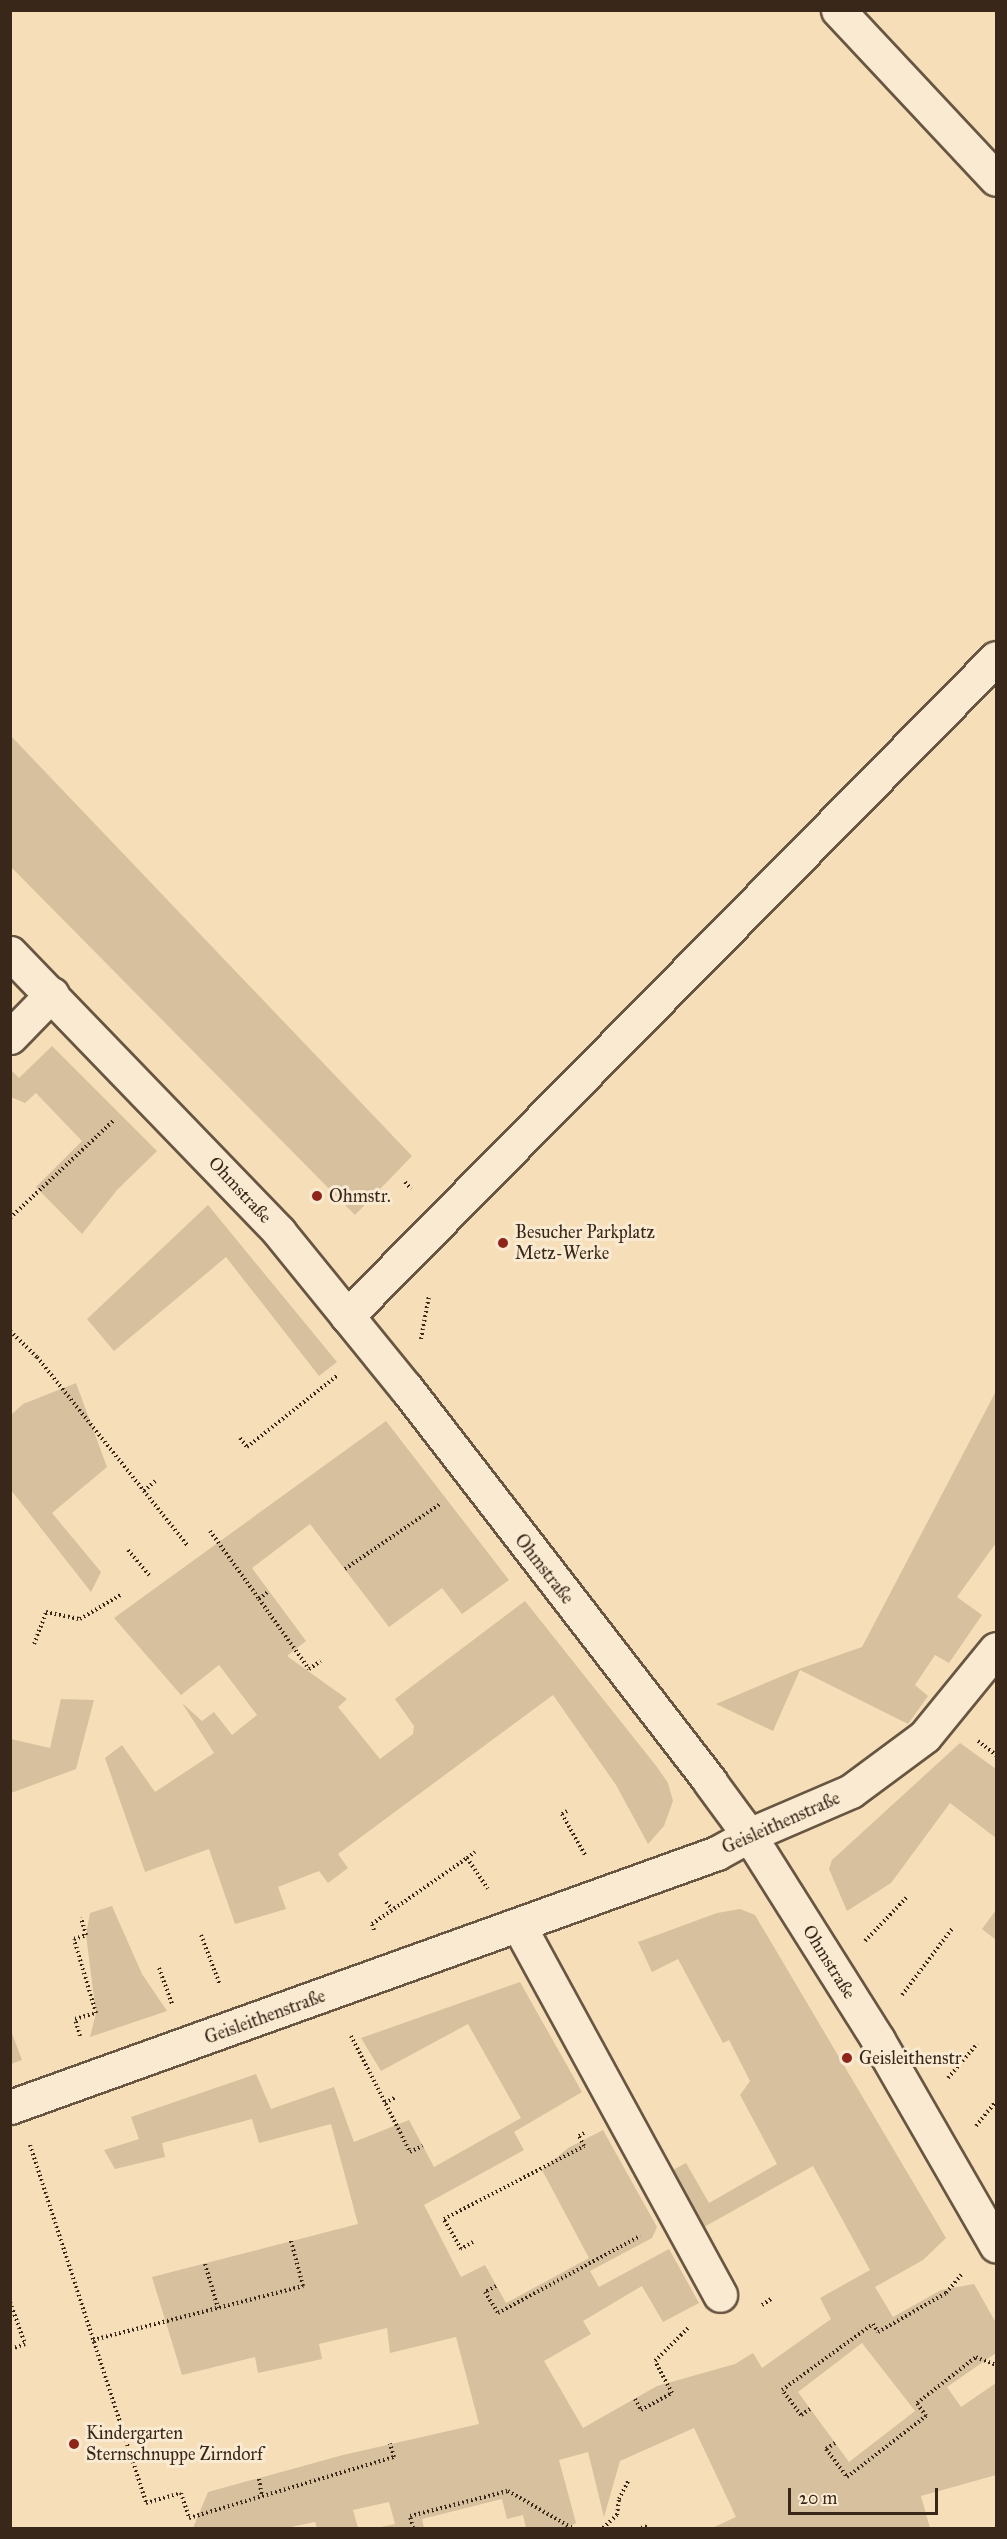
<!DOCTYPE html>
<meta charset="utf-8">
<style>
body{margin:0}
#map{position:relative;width:1007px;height:2539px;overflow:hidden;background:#f6dfb8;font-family:"IM FELL Great Primer",serif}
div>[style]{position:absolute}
.green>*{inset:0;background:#d6c09d}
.path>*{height:4px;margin-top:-2px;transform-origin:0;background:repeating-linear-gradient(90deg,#39271a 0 1.5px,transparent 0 4.5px)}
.roads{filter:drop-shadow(2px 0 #685542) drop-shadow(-2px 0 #685542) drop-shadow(0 2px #685542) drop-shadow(0 -2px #685542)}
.minor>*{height:33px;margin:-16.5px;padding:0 16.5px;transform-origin:16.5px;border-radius:16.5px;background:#f9ead1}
.dots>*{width:16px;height:16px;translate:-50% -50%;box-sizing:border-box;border:3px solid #f9ead1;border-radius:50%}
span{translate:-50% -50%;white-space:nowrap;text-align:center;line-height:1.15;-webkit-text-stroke:6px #f9ead1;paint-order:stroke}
.street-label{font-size:18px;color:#39271a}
.poi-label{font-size:18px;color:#39271a}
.left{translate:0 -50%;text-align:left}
.frame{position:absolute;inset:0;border:12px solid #39271a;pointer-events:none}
.scale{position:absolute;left:788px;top:2488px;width:150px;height:27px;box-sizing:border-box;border:3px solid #39271a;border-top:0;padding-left:8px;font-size:18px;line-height:21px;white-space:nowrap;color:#39271a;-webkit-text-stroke:4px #f9ead1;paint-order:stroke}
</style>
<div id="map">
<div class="green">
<i style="clip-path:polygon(10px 735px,412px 1156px,355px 1215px,11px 867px)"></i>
<i style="clip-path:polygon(52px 1046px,157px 1151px,117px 1190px,82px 1234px,36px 1187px,82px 1141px,36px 1093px,25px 1103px,11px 1097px,11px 1070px,19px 1078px)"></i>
<i style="clip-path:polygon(208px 1205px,337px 1362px,319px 1376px,226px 1257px,114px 1351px,87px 1319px)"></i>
<i style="clip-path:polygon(76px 1383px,107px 1467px,52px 1513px,101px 1572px,91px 1592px,11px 1490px,11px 1415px,23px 1404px)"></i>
<i style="clip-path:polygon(996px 1391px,996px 1543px,957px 1597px,982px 1615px,949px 1663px,935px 1655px,915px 1685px,928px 1696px,908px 1724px,800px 1670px,773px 1731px,716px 1704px,799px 1669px,862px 1647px)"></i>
<i style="clip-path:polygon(386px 1421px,509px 1580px,462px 1614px,442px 1588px,389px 1627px,310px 1524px,252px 1568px,306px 1641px,287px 1656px,347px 1699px,338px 1707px,380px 1759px,413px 1734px,414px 1726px,395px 1699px,525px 1601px,657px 1767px,668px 1783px,673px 1801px,664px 1826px,648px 1844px,616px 1785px,553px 1695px,338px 1854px,348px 1868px,328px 1883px,319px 1871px,278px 1887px,286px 1909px,235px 1924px,209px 1849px,145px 1872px,105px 1758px,122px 1745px,155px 1792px,214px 1753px,182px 1703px,202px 1721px,214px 1712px,232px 1735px,257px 1715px,219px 1665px,181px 1695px,114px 1618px)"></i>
<i style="clip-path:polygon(61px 1699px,94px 1700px,76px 1769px,11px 1793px,11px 1739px,50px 1748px)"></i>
<i style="clip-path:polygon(960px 1743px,996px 1769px,996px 1838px,950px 1803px,891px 1883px,847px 1911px,829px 1869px,832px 1860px)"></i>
<i style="clip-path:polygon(112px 1906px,142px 1974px,167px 2011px,90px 2037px,96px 2013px,86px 1935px,90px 1913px)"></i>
<i style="clip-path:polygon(evenodd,740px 1909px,755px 1915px,946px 2238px,923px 2260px,875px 2287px,893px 2317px,941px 2290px,974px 2284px,996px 2323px,996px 2353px,947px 2387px,961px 2407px,996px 2383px,996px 2475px,921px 2496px,930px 2528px,712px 2528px,736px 2517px,694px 2428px,620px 2461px,604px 2517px,588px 2452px,559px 2460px,576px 2523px,568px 2528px,526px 2528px,523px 2515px,507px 2519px,502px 2499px,422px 2519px,424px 2528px,377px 2528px,395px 2524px,389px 2502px,353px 2510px,358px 2528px,317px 2528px,315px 2522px,286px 2528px,193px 2528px,208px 2492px,343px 2455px,479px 2424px,456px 2337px,390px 2353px,387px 2328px,319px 2344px,322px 2359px,258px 2373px,255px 2357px,182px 2375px,152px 2277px,358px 2224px,331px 2124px,259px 2143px,252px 2119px,162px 2143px,165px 2157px,115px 2169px,104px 2150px,139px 2139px,131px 2117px,256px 2074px,271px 2109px,334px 2087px,354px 2142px,409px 2120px,434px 2167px,521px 2118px,468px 2024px,381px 2071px,361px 2038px,520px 1982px,582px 2092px,514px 2132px,524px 2150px,424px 2205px,461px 2277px,485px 2265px,506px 2303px,589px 2258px,542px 2170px,568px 2148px,603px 2130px,657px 2227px,652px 2238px,590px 2271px,599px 2287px,669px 2249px,699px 2303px,663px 2322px,642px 2286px,583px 2321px,591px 2334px,544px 2361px,583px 2428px,657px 2386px,735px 2364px,753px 2353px,762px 2368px,831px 2319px,820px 2298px,870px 2270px,813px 2166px,704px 2227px,673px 2170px,686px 2163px,709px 2203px,777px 2164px,740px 2095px,750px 2081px,729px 2040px,723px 2043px,678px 1959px,652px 1972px,638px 1942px,717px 1913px,740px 1909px,862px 2343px,915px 2411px,849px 2462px,798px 2392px,862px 2343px)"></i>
<i style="clip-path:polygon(996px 1910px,996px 1940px,982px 1929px)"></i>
<i style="clip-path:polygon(11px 2031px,22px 2060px,11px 2064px,10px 2064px)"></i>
</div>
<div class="path">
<i style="left:405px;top:1182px;width:9px;rotate:49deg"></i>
<i style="left:10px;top:1218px;width:143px;rotate:-43.3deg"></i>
<i style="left:10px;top:1331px;width:37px;rotate:44deg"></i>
<i style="left:37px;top:1357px;width:241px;rotate:51.4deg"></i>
<i style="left:421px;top:1339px;width:44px;rotate:-79.5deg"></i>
<i style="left:240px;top:1438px;width:11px;rotate:52deg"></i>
<i style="left:247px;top:1447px;width:117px;rotate:-38.4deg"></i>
<i style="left:144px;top:1491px;width:15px;rotate:-42deg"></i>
<i style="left:210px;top:1531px;width:84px;rotate:54.2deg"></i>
<i style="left:259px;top:1599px;width:13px;rotate:-39deg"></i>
<i style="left:128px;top:1550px;width:33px;rotate:50deg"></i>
<i style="left:345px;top:1569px;width:115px;rotate:-34.4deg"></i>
<i style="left:259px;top:1599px;width:86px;rotate:54.5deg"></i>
<i style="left:309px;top:1669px;width:14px;rotate:-34deg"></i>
<i style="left:34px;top:1644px;width:34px;rotate:-69deg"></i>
<i style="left:46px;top:1612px;width:35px;rotate:12deg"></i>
<i style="left:80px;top:1619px;width:49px;rotate:-30.8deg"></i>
<i style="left:978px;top:1741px;width:23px;rotate:38deg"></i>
<i style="left:567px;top:1811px;width:6px;rotate:149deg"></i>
<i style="left:562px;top:1814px;width:47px;rotate:60.7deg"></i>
<i style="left:467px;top:1858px;width:10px;rotate:-37deg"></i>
<i style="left:386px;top:1902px;width:9px;rotate:49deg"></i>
<i style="left:374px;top:1930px;width:6px;rotate:-108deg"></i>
<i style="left:372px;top:1924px;width:116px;rotate:-34.8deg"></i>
<i style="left:467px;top:1858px;width:37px;rotate:56deg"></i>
<i style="left:201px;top:1935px;width:53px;rotate:69.2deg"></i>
<i style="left:865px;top:1941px;width:62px;rotate:-46.3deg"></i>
<i style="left:159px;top:1968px;width:38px;rotate:70deg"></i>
<i style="left:902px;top:1995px;width:83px;rotate:-52.9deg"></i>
<i style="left:80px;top:2036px;width:18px;rotate:-106deg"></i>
<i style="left:75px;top:2019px;width:22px;rotate:-16deg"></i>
<i style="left:96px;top:2013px;width:77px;rotate:-106.6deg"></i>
<i style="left:74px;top:1939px;width:13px;rotate:-18deg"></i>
<i style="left:86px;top:1935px;width:18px;rotate:-106deg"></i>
<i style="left:351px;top:2036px;width:130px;rotate:63deg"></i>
<i style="left:410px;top:2152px;width:14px;rotate:-25deg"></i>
<i style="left:948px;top:2078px;width:45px;rotate:-49.5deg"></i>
<i style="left:385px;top:2103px;width:13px;rotate:-29deg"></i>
<i style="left:976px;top:2126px;width:32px;rotate:-51deg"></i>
<i style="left:30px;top:2145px;width:376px;rotate:72deg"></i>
<i style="left:146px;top:2503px;width:36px;rotate:-16deg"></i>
<i style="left:181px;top:2493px;width:26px;rotate:72deg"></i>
<i style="left:189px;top:2518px;width:214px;rotate:-16.6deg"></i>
<i style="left:394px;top:2457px;width:14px;rotate:-107deg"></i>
<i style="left:473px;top:2242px;width:14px;rotate:150deg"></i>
<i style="left:461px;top:2249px;width:34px;rotate:-120deg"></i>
<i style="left:444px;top:2219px;width:158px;rotate:-27.5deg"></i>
<i style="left:584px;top:2146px;width:11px;rotate:-117deg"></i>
<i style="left:579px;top:2136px;width:6px;rotate:-31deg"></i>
<i style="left:205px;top:2264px;width:46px;rotate:73.5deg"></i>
<i style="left:496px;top:2286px;width:13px;rotate:151deg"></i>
<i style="left:485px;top:2292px;width:25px;rotate:58deg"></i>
<i style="left:498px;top:2313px;width:162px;rotate:-28.5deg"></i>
<i style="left:10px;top:2302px;width:45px;rotate:70.3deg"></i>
<i style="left:25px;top:2344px;width:12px;rotate:160deg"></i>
<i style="left:762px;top:2305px;width:11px;rotate:-34deg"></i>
<i style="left:93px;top:2340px;width:217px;rotate:-14.4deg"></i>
<i style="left:303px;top:2286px;width:47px;rotate:-104.9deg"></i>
<i style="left:635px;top:2399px;width:13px;rotate:61deg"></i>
<i style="left:641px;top:2410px;width:35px;rotate:-29deg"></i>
<i style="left:672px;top:2393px;width:36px;rotate:-118deg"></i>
<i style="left:655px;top:2361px;width:49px;rotate:-45deg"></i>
<i style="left:810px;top:2409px;width:11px;rotate:146deg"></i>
<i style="left:801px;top:2415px;width:31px;rotate:-127deg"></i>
<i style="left:782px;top:2390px;width:112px;rotate:-36deg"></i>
<i style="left:873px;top:2324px;width:9px;rotate:58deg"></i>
<i style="left:878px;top:2332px;width:78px;rotate:-29.8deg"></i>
<i style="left:946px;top:2293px;width:26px;rotate:-50deg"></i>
<i style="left:835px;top:2443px;width:11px;rotate:146deg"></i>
<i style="left:826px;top:2449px;width:35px;rotate:53deg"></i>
<i style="left:847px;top:2477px;width:100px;rotate:-37.7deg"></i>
<i style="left:926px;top:2416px;width:16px;rotate:-125deg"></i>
<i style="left:917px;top:2403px;width:75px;rotate:-37.9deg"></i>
<i style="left:976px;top:2357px;width:22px;rotate:22deg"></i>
<i style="left:259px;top:2479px;width:17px;rotate:80deg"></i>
<i style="left:413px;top:2528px;width:12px;rotate:-104deg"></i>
<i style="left:410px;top:2516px;width:101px;rotate:-14.3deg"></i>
<i style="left:508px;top:2491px;width:74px;rotate:30deg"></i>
<i style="left:603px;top:2528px;width:19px;rotate:-43deg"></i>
<i style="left:617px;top:2515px;width:16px;rotate:-83deg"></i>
<i style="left:619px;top:2499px;width:20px;rotate:-63deg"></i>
<i style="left:641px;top:2528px;width:7px;rotate:-16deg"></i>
</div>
<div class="roads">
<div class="minor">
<i style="left:838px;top:10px;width:231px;rotate:46.9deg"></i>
<i style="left:10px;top:953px;width:388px;rotate:46deg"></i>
<i style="left:279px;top:1232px;width:201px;rotate:50.9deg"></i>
<i style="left:406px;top:1388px;width:498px;rotate:52.3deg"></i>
<i style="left:710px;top:1782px;width:66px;rotate:53.7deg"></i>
<i style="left:749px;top:1835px;width:242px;rotate:57.8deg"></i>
<i style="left:878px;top:2040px;width:237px;rotate:60.1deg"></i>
<i style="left:10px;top:1037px;width:60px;rotate:-45.7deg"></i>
<i style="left:347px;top:1316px;width:924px;rotate:-45.39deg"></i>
<i style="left:519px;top:1926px;width:420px;rotate:61.4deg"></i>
<i style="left:10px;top:2107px;width:751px;rotate:-19.76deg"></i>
<i style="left:717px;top:1853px;width:37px;rotate:-29deg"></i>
<i style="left:749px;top:1835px;width:111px;rotate:-23.3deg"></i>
<i style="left:851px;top:1791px;width:92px;rotate:-36.6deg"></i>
<i style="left:925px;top:1736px;width:112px;rotate:-50.8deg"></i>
</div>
</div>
<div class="dots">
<i style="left:317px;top:1196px;background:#8f2418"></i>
<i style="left:503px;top:1243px;background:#8f2418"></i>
<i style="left:847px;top:2058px;background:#8f2418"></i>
<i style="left:74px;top:2444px;background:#8f2418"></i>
</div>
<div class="street-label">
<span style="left:240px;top:1190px;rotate:47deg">Ohmstraße</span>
<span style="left:544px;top:1569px;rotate:52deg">Ohmstraße</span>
<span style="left:781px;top:1823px;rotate:-24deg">Geisleithenstraße</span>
<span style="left:829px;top:1962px;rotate:58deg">Ohmstraße</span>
<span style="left:265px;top:2017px;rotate:-20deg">Geisleithenstraße</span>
</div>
<div class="poi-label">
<span class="left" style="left:329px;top:1196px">Ohmstr.</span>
<span class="left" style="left:515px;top:1243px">Besucher Parkplatz<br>Metz-Werke</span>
<span class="left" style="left:859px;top:2058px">Geisleithenstr</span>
<span class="left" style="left:86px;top:2444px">Kindergarten<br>Sternschnuppe Zirndorf</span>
</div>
<div class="frame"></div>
<div class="scale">20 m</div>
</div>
